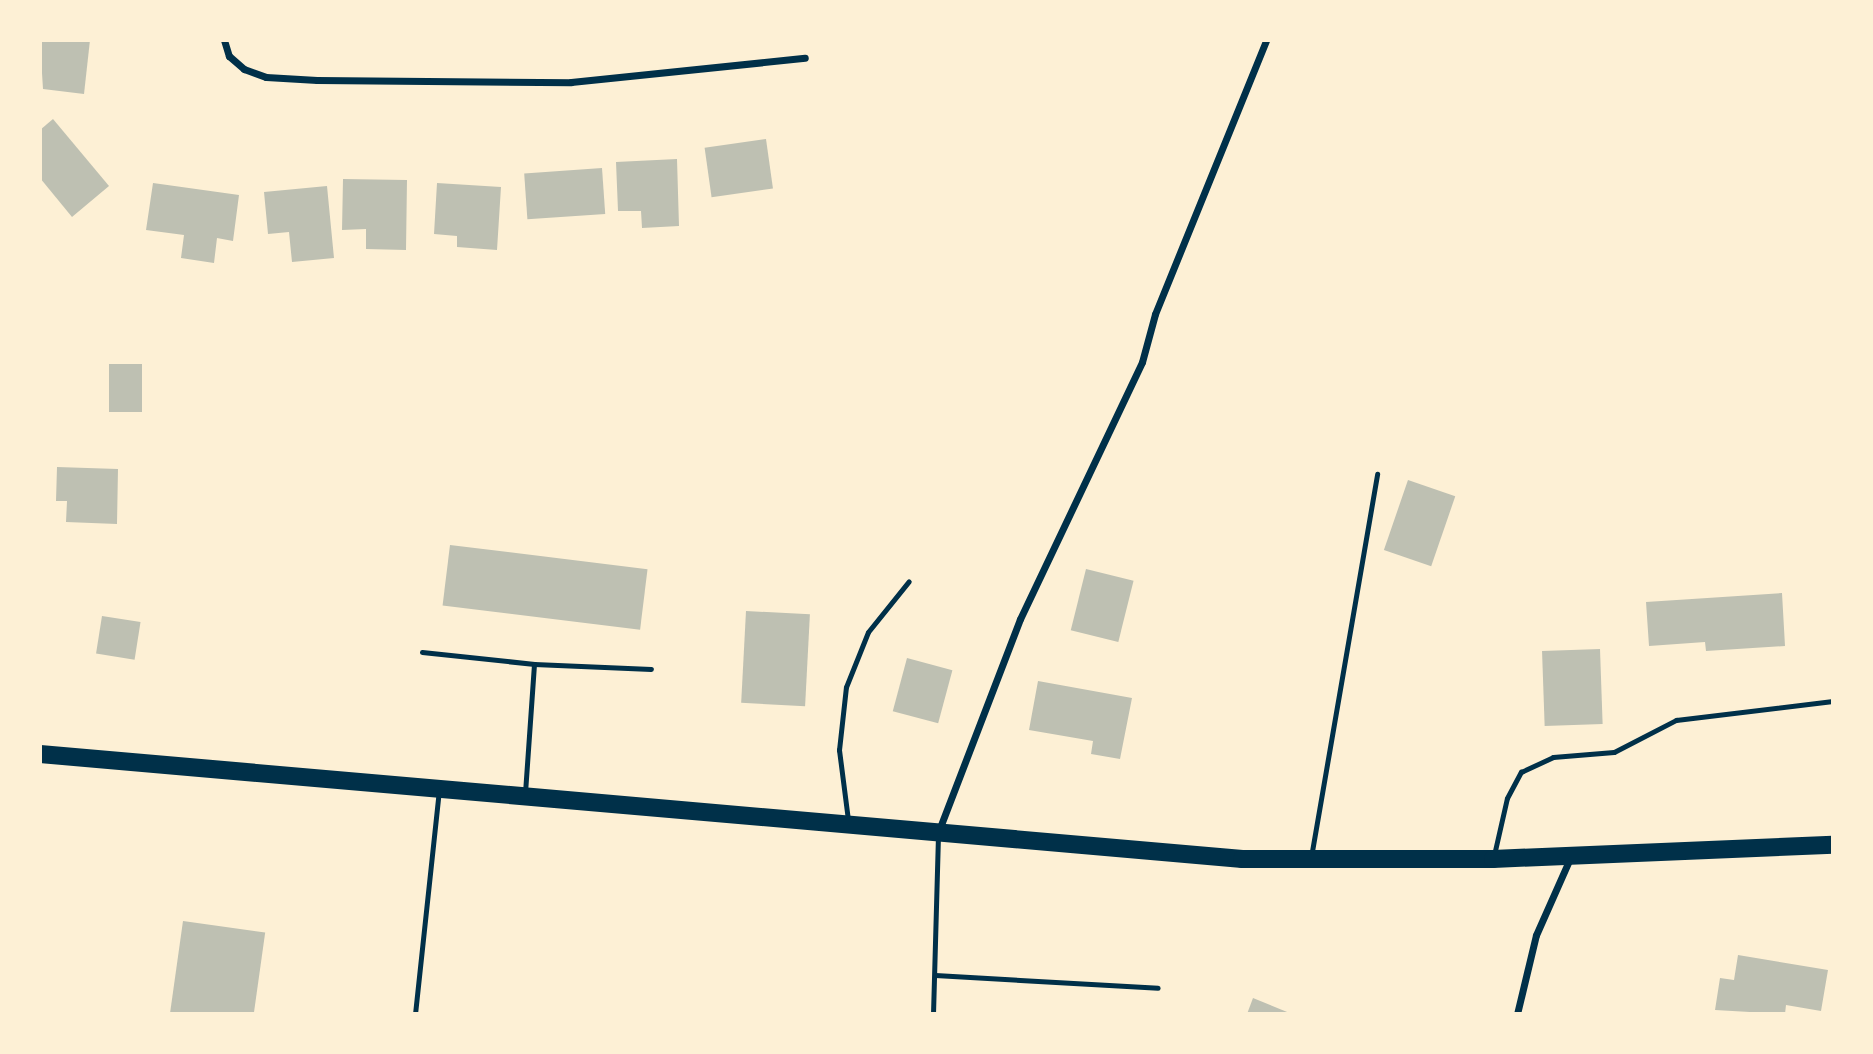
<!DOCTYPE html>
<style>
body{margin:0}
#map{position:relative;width:1873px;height:1054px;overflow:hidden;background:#fdf0d5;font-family:"Crimson Pro",serif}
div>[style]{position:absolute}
.building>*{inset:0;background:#bec0b2;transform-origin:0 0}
.service>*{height:5px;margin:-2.5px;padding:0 2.5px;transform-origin:2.5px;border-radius:2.5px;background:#003049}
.minor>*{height:7px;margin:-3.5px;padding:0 3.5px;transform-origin:3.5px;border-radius:3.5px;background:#003049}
.primary>*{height:18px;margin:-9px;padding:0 9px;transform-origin:9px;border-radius:9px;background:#003049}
span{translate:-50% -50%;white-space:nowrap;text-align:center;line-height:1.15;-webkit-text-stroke:5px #fdf0d5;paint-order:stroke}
.frame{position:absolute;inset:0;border:42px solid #fdf0d5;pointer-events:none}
</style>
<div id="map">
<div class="building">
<i style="clip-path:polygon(40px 40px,90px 40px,84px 94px,43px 89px)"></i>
<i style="clip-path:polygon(53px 119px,109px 186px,72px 217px,40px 178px,40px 130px)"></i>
<i style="left:766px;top:139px;width:50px;height:62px;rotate:82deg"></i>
<i style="clip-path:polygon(677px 159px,679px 226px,642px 228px,641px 211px,618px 211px,616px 162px)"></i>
<i style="left:602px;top:168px;width:46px;height:78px;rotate:86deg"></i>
<i style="clip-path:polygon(343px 179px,407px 180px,406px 250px,366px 249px,366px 229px,342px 230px)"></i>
<i style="clip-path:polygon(153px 183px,239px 195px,233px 241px,217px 238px,214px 263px,181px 258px,184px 235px,146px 230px)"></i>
<i style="clip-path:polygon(437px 183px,501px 187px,497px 250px,457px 247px,457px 236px,434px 234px)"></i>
<i style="clip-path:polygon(327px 186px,334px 258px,292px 262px,289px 232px,268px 234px,264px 192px)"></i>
<i style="left:109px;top:364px;width:33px;height:48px"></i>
<i style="clip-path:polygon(57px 467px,118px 469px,117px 524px,66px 522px,67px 501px,56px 501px)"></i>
<i style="left:1408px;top:480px;width:50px;height:74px;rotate:19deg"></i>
<i style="left:450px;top:545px;width:199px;height:61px;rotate:7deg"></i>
<i style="left:1086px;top:569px;width:49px;height:63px;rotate:14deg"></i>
<i style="clip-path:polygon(1782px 593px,1785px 646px,1706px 651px,1705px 642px,1649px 646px,1646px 602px)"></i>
<i style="left:746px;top:611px;width:64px;height:92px;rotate:3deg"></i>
<i style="left:102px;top:616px;width:39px;height:38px;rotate:9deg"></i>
<i style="left:1600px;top:649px;width:75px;height:58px;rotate:88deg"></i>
<i style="left:907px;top:658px;width:47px;height:55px;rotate:15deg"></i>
<i style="clip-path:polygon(1038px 681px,1132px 698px,1120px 759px,1091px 754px,1093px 741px,1029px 730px)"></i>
<i style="left:183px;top:921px;width:83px;height:94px;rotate:8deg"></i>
<i style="clip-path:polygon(1738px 955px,1828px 970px,1821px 1011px,1786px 1005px,1785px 1014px,1715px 1010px,1720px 978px,1734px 980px)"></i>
<i style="clip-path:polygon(1253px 998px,1292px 1014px,1247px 1014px)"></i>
</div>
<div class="service">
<i style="left:422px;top:652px;width:113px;rotate:6.1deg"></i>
<i style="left:534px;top:664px;width:130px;rotate:94deg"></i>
<i style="left:534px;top:664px;width:117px;rotate:2.4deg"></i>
<i style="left:848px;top:820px;width:71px;rotate:-97.3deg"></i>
<i style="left:839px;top:750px;width:63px;rotate:-83.7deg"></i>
<i style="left:846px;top:687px;width:59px;rotate:-68.2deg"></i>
<i style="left:868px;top:632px;width:65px;rotate:-51.2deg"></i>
<i style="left:1494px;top:855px;width:58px;rotate:-77.2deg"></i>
<i style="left:1507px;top:798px;width:30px;rotate:-62deg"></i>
<i style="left:1521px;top:772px;width:35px;rotate:-25deg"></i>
<i style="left:1553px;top:757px;width:61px;rotate:-4.7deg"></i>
<i style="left:1614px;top:752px;width:70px;rotate:-27.3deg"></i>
<i style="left:1676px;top:720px;width:158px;rotate:-6.9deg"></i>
<i style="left:1311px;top:857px;width:389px;rotate:-80.2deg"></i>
<i style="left:935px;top:975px;width:223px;rotate:3.3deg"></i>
<i style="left:415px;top:1014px;width:224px;rotate:-83.9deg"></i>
<i style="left:856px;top:1014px;width:3px"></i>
<i style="left:933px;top:1014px;width:180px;rotate:-88.4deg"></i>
</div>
<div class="minor">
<i style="left:224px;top:40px;width:17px;rotate:73deg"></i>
<i style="left:229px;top:56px;width:20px;rotate:41deg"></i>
<i style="left:244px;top:69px;width:23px;rotate:20deg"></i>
<i style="left:266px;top:77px;width:51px;rotate:3.4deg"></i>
<i style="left:317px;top:80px;width:254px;rotate:0.5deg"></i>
<i style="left:571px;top:82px;width:235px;rotate:-5.9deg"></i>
<i style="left:939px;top:830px;width:226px;rotate:-69deg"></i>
<i style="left:1020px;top:619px;width:284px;rotate:-64.6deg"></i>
<i style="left:1142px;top:362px;width:50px;rotate:-74.8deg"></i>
<i style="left:1155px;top:314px;width:296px;rotate:-67.9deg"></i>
<i style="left:1517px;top:1014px;width:81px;rotate:-76.5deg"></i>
<i style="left:1536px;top:935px;width:86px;rotate:-66.1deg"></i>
</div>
<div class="primary">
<i style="left:40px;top:754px;width:1207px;rotate:4.99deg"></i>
<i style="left:1242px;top:859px;width:251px"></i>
<i style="left:1493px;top:859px;width:340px;rotate:-2.4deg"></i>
</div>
<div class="frame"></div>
</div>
